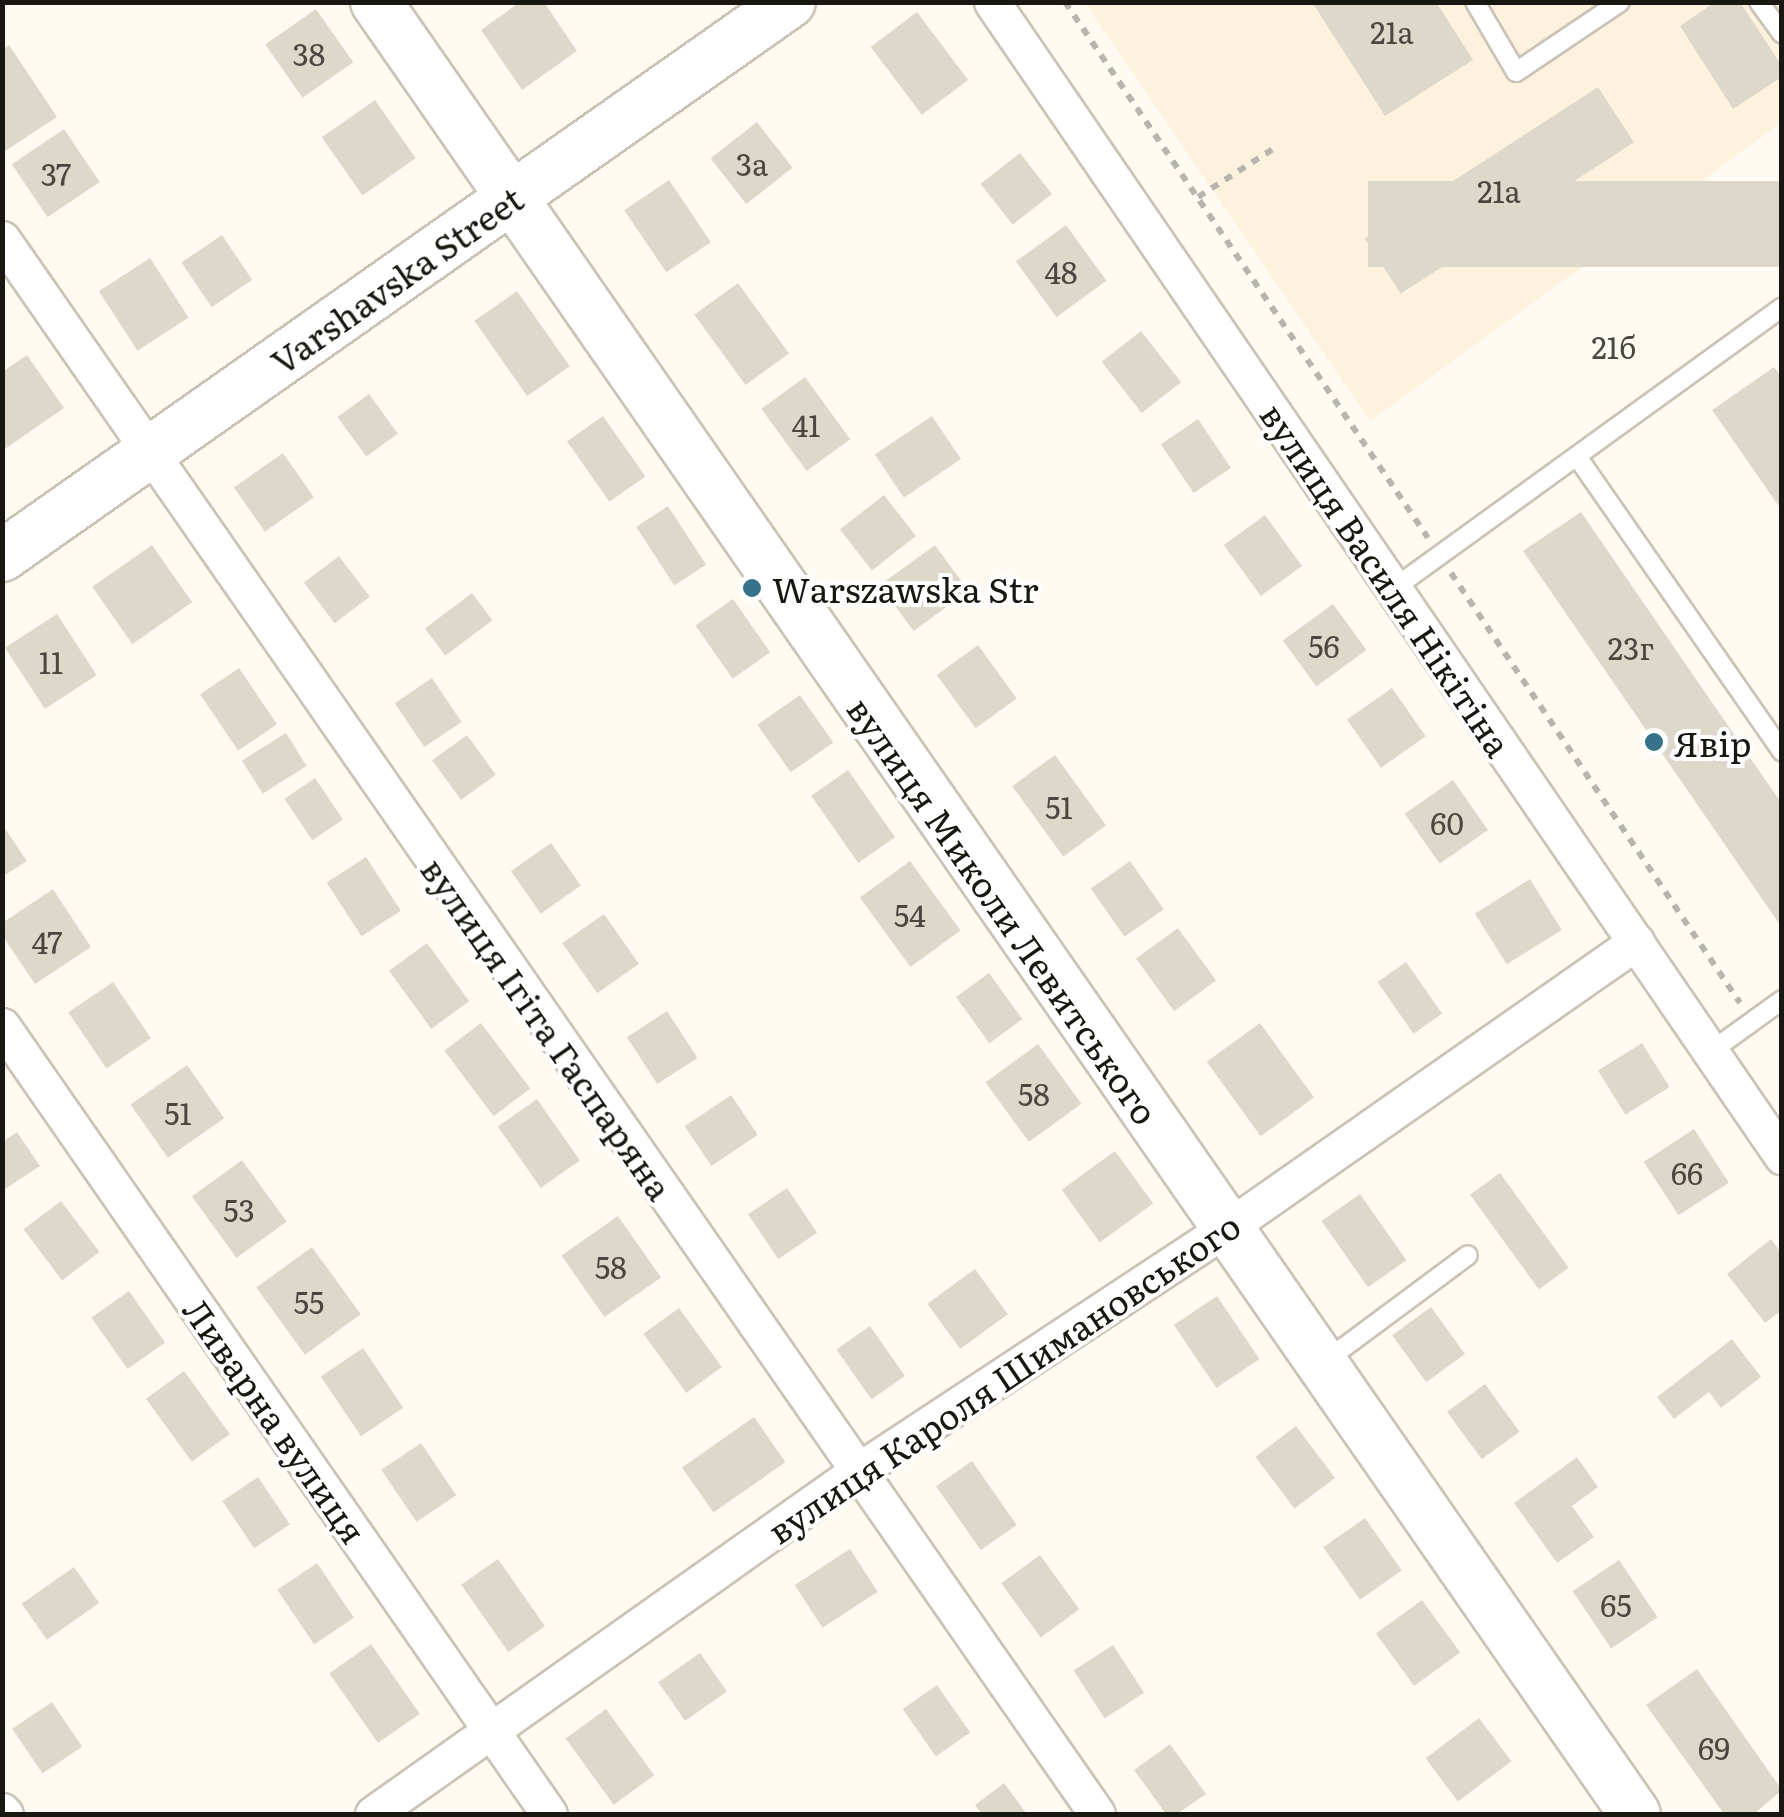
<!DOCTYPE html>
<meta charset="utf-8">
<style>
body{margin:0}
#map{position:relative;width:1784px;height:1817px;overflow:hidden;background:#fffbf3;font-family:Literata,serif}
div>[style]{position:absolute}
.built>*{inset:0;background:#fcf2de}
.building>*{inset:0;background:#ded8cb;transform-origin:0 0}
.path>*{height:6px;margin-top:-3px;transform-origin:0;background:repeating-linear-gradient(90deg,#b8b5ae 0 8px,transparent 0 16px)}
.roads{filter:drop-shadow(2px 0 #cac3b7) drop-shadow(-2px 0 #cac3b7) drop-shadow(0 2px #cac3b7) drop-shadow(0 -2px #cac3b7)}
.lane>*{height:18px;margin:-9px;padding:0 9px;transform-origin:9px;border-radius:9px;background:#fff}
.street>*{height:35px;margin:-17.5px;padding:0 17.5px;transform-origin:17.5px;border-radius:17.5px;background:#fff}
.secondary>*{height:50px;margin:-25px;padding:0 25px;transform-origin:25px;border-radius:25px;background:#fff}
.dots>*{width:28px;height:28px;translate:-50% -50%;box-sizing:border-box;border:5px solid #fff;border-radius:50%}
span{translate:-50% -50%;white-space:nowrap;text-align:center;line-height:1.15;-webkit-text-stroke:8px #fff;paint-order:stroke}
.number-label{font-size:30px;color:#4a4740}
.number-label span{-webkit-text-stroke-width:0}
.street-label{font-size:35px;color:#191712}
.poi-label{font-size:35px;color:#191712}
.left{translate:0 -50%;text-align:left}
.frame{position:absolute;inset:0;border:5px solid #191712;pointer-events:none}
</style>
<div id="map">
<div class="built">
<i style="clip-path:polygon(1085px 3px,1781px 3px,1781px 123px,1370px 421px)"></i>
</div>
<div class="building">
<i style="clip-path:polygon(520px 2px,544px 2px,577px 51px,522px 90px,481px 30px)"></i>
<i style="clip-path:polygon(1312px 2px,1436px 2px,1473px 60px,1385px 116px)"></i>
<i style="clip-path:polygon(1715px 2px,1740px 2px,1782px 66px,1782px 77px,1733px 109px,1680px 26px)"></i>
<i style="left:316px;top:9px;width:65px;height:62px;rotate:55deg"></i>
<i style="left:917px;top:12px;width:85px;height:58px;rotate:53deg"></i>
<i style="clip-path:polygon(9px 45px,57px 117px,2px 153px,2px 50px)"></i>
<i style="left:1598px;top:87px;width:66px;height:278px;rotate:57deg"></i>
<i style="left:375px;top:100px;width:71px;height:65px;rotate:55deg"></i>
<i style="left:757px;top:122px;width:58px;height:59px;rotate:52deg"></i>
<i style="left:64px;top:129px;width:64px;height:63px;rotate:56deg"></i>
<i style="left:1020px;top:153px;width:52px;height:50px;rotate:52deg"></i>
<i style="left:669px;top:180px;width:75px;height:54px;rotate:56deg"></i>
<i style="left:1782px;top:181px;width:86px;height:414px;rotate:90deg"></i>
<i style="left:1066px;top:225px;width:69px;height:62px;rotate:54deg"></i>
<i style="left:222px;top:235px;width:54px;height:49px;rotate:56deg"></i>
<i style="left:150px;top:258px;width:71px;height:61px;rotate:57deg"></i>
<i style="left:738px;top:283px;width:87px;height:54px;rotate:54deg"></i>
<i style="left:517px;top:291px;width:92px;height:52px;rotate:55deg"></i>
<i style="left:1141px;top:331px;width:65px;height:50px;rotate:52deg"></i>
<i style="clip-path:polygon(27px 355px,64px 408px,2px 451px,2px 372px)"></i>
<i style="clip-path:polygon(1774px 367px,1782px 377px,1782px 511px,1712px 410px)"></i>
<i style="left:805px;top:377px;width:77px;height:54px;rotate:54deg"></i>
<i style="left:369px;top:394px;width:49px;height:39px;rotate:54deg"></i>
<i style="left:603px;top:416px;width:74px;height:44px;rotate:55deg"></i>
<i style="left:932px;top:416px;width:52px;height:69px;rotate:56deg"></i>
<i style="left:1198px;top:419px;width:59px;height:45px;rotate:56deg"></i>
<i style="left:283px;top:453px;width:54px;height:60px;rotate:55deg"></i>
<i style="left:884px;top:495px;width:52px;height:56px;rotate:52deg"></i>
<i style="left:668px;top:506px;width:70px;height:38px;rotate:57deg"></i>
<i style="clip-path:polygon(1581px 512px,1782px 804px,1782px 928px,1523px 551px)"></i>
<i style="left:1265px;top:515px;width:63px;height:51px;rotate:54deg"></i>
<i style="left:152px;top:545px;width:70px;height:73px;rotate:55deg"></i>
<i style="left:935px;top:545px;width:57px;height:68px;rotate:54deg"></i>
<i style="left:339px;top:556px;width:51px;height:44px;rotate:53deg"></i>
<i style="left:472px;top:593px;width:34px;height:59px;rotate:53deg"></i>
<i style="left:733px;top:599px;width:65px;height:46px;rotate:55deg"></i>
<i style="left:1333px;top:604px;width:57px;height:62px;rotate:54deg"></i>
<i style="left:57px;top:614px;width:73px;height:62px;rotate:57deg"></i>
<i style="left:978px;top:645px;width:66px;height:51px;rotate:54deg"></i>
<i style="left:239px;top:668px;width:68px;height:47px;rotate:56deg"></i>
<i style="left:432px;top:678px;width:53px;height:45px;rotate:56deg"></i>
<i style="left:1392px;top:688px;width:59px;height:55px;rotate:55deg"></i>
<i style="left:800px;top:695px;width:58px;height:52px;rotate:55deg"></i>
<i style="left:286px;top:733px;width:39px;height:52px;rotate:58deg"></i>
<i style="left:467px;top:735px;width:49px;height:43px;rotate:54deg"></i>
<i style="left:1055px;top:755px;width:87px;height:53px;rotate:54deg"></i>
<i style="left:848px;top:770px;width:82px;height:45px;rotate:55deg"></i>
<i style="left:315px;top:778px;width:50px;height:37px;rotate:56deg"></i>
<i style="left:1453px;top:780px;width:61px;height:59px;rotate:55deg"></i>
<i style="clip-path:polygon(2px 824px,27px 861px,2px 877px)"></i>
<i style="left:551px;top:843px;width:52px;height:49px;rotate:55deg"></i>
<i style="left:366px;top:857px;width:64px;height:47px;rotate:57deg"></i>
<i style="left:910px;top:861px;width:86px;height:62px;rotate:54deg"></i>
<i style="left:1130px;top:861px;width:59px;height:48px;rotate:55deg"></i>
<i style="left:1530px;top:879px;width:60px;height:65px;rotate:58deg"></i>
<i style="clip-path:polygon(53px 889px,91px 947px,35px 984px,2px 935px,2px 923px)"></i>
<i style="left:604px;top:914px;width:61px;height:51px;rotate:55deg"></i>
<i style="left:1178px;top:928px;width:65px;height:52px;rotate:54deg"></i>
<i style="left:427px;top:943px;width:72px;height:47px;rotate:54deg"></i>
<i style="left:1406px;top:962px;width:63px;height:35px;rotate:55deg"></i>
<i style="left:989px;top:973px;width:57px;height:41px;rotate:54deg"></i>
<i style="left:113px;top:982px;width:68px;height:54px;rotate:56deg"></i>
<i style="left:667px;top:1011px;width:56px;height:48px;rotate:57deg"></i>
<i style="left:481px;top:1023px;width:82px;height:46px;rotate:53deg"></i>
<i style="left:1260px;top:1023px;width:92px;height:66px;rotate:54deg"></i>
<i style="left:1642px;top:1043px;width:52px;height:52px;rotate:58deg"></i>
<i style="left:1038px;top:1044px;width:74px;height:65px;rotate:54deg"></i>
<i style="left:187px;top:1065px;width:65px;height:69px;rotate:55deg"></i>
<i style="left:731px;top:1095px;width:48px;height:56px;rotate:56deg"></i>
<i style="left:537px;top:1099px;width:75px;height:48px;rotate:55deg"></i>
<i style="left:1694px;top:1129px;width:64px;height:60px;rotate:57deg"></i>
<i style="clip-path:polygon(17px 1132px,40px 1166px,2px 1191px,2px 1142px)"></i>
<i style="left:1115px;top:1151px;width:65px;height:66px;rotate:54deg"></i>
<i style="left:242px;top:1160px;width:76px;height:62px;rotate:54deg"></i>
<i style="left:1500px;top:1173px;width:117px;height:37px;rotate:54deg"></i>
<i style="left:787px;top:1188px;width:54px;height:47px;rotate:56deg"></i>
<i style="left:1360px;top:1194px;width:81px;height:47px;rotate:55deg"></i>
<i style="left:61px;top:1201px;width:64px;height:47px;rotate:53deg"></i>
<i style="left:618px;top:1216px;width:75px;height:69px;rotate:55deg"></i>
<i style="clip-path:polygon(1771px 1239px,1782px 1254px,1782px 1310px,1765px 1323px,1727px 1274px)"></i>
<i style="left:312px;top:1247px;width:83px;height:69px;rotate:54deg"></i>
<i style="left:975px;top:1269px;width:56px;height:59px;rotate:54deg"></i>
<i style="left:129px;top:1291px;width:63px;height:46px;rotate:55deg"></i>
<i style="left:1217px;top:1296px;width:76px;height:52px;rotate:56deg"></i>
<i style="left:1431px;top:1307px;width:58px;height:48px;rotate:54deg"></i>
<i style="left:679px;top:1308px;width:73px;height:44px;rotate:54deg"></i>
<i style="left:870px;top:1326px;width:61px;height:41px;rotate:55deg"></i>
<i style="clip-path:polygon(1732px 1339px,1761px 1377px,1721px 1408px,1709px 1392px,1674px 1419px,1657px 1397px)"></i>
<i style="left:363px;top:1348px;width:72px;height:51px;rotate:56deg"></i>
<i style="left:184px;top:1371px;width:78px;height:47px;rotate:54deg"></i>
<i style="left:1485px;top:1384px;width:59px;height:47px;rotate:54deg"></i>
<i style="left:754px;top:1417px;width:55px;height:88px;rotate:55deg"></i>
<i style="left:1296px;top:1426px;width:65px;height:51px;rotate:53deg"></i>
<i style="left:421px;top:1443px;width:63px;height:48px;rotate:56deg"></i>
<i style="clip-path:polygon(1577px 1457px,1598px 1487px,1572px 1506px,1594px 1537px,1557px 1563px,1514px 1503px)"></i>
<i style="left:972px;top:1461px;width:78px;height:44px;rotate:55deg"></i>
<i style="left:258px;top:1477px;width:57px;height:43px;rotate:56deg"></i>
<i style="left:1365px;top:1518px;width:64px;height:51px;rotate:55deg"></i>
<i style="left:850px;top:1549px;width:51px;height:66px;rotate:57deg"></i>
<i style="left:1040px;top:1555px;width:67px;height:48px;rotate:54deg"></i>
<i style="left:498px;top:1559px;width:82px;height:45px;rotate:55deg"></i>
<i style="left:1619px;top:1560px;width:69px;height:56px;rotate:56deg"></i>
<i style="left:317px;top:1563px;width:66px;height:48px;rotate:56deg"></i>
<i style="left:74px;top:1567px;width:44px;height:64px;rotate:55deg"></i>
<i style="left:1422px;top:1600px;width:65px;height:57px;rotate:54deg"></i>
<i style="left:371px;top:1644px;width:85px;height:51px;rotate:55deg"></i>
<i style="left:1113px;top:1645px;width:57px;height:47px;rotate:57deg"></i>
<i style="left:700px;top:1653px;width:47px;height:51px;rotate:55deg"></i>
<i style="clip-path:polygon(1697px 1669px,1782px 1790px,1754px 1814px,1724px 1814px,1646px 1705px)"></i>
<i style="left:937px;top:1685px;width:58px;height:42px;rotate:55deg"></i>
<i style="left:52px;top:1702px;width:54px;height:48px;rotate:56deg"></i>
<i style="left:606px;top:1709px;width:82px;height:50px;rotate:54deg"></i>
<i style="left:1479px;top:1718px;width:54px;height:67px;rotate:53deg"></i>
<i style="clip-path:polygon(1170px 1744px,1206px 1794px,1177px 1814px,1166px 1814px,1134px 1770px)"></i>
<i style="clip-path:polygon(1004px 1783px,1027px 1814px,982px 1814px,975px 1805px)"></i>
</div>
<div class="path">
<i style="left:1065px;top:2px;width:647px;rotate:55.89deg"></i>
<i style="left:1198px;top:197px;width:89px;rotate:-32.6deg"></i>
<i style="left:1451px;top:573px;width:518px;rotate:56.1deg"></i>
</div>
<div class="roads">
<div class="lane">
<i style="left:1475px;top:2px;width:81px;rotate:59.6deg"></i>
<i style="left:1516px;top:72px;width:125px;rotate:-33.9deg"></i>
<i style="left:1759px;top:2px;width:39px;rotate:54deg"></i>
<i style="left:1578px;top:458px;width:358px;rotate:55.2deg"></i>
<i style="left:1393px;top:589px;width:480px;rotate:-35.9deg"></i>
<i style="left:1710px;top:1052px;width:89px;rotate:-35.8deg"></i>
<i style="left:1324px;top:1362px;width:179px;rotate:-36.6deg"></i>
</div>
<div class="street">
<i style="left:992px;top:2px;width:1399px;rotate:55.61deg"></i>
<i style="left:2px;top:239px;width:1918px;rotate:55.19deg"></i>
<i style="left:2px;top:1026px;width:959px;rotate:55.23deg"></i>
<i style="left:2px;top:1811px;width:4px;rotate:45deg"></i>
<i style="left:373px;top:1814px;width:590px;rotate:-35.28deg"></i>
<i style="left:855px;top:1473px;width:442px;rotate:-33.4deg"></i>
<i style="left:1224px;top:1230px;width:503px;rotate:-34.95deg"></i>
</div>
<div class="secondary">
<i style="left:376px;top:2px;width:2206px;rotate:55.21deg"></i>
<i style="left:2px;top:556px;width:963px;rotate:-35.11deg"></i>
</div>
</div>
<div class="dots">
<i style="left:752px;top:588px;background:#367289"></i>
<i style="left:1654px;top:742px;background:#367289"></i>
</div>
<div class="number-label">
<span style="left:1392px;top:31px">21а</span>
<span style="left:309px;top:53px">38</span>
<span style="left:752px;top:163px">3а</span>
<span style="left:56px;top:173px">37</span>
<span style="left:1499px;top:190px">21а</span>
<span style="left:1061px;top:271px">48</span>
<span style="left:1614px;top:346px">21б</span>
<span style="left:806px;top:424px">41</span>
<span style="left:1324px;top:645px">56</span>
<span style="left:1631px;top:647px">23г</span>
<span style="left:51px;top:661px">11</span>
<span style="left:1059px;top:806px">51</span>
<span style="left:1447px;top:822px">60</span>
<span style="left:910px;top:914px">54</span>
<span style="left:47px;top:941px">47</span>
<span style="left:1034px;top:1093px">58</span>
<span style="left:178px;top:1112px">51</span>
<span style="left:1687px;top:1172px">66</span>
<span style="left:239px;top:1209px">53</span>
<span style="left:611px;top:1266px">58</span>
<span style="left:309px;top:1301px">55</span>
<span style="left:1616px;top:1604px">65</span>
<span style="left:1714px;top:1747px">69</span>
</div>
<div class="street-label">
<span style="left:396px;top:279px;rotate:-35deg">Varshavska Street</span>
<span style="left:1387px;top:579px;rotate:56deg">вулиця Василя Нікітіна</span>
<span style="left:1004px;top:910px;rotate:55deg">вулиця Миколи Левитського</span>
<span style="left:548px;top:1028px;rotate:55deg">вулиця Ігіта Гаспаряна</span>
<span style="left:1003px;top:1377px;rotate:-34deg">вулиця Кароля Шимановського</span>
<span style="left:276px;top:1420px;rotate:55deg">Ливарна вулиця</span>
</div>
<div class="poi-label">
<span class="left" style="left:772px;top:588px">Warszawska Str</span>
<span class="left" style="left:1674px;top:742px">Явір</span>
</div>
<div class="frame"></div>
</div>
